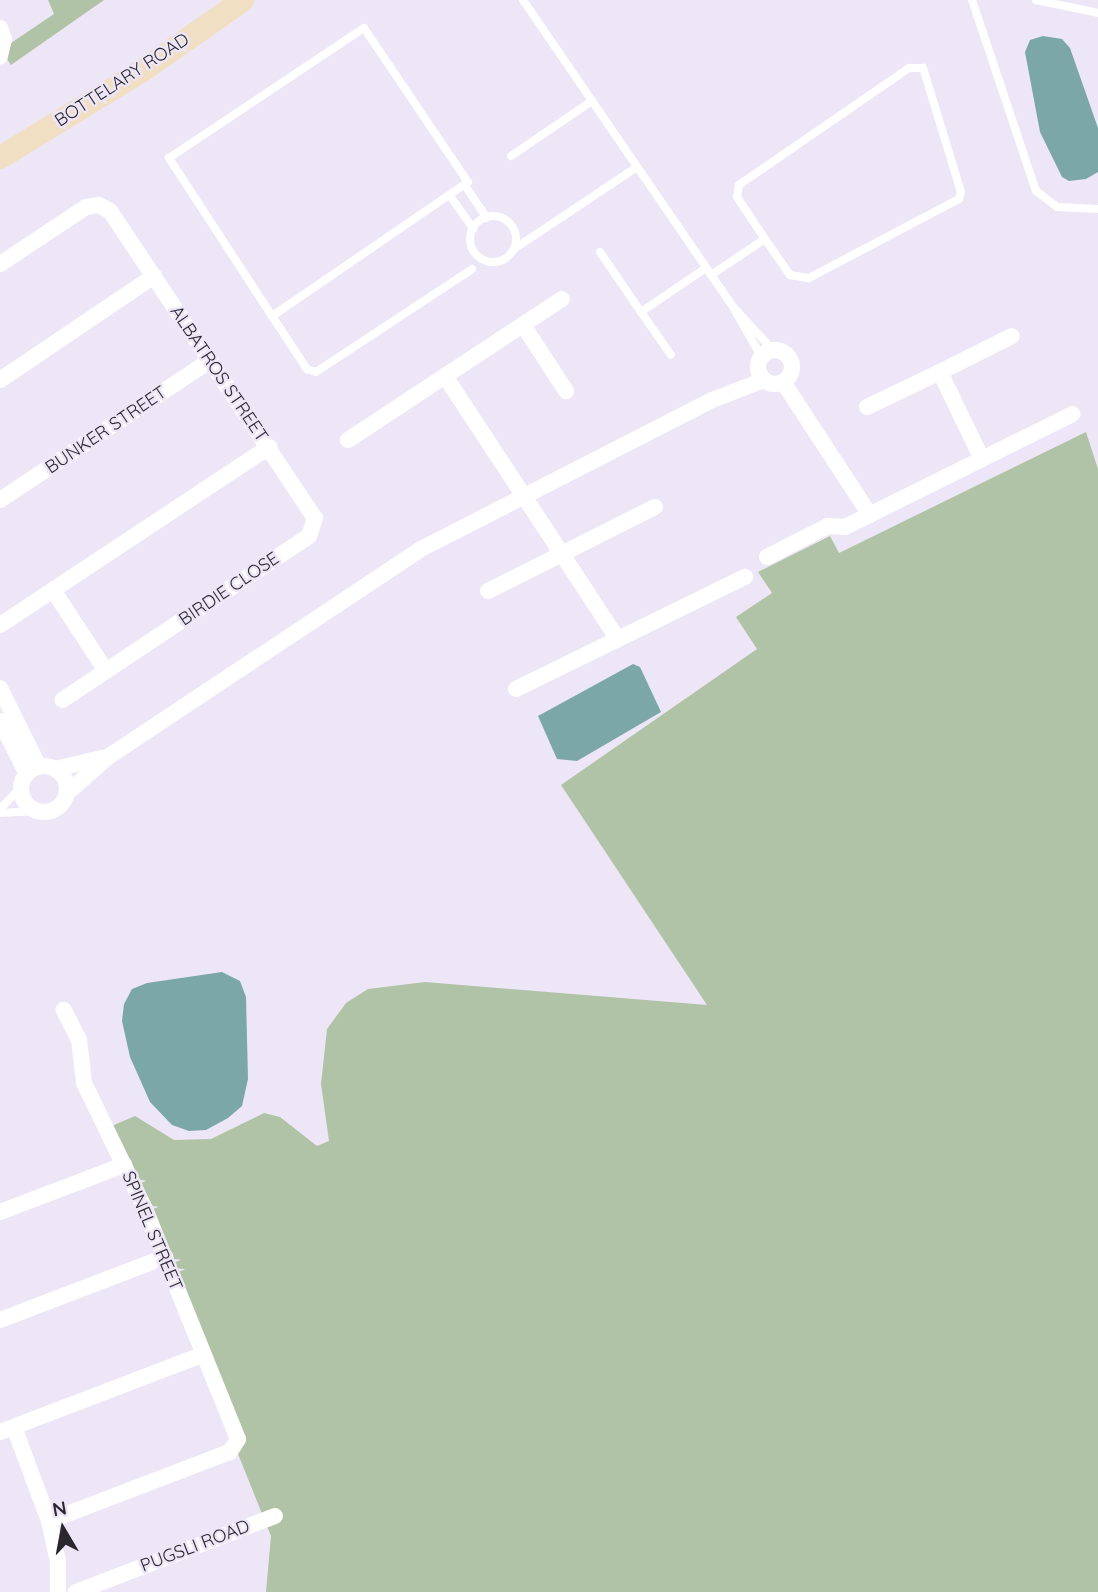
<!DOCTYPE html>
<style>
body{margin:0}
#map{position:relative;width:1098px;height:1592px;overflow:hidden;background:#ede6f7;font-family:Quicksand,sans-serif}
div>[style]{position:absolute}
.green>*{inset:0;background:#b0c3a6}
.water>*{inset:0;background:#7ba8a7}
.service>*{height:8px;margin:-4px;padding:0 4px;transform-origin:4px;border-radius:4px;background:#fff}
.service>.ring{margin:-4px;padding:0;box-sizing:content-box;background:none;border:8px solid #fff;border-radius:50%}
.minor>*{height:16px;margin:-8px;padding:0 8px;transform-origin:8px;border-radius:8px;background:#fff}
.minor>.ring{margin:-8px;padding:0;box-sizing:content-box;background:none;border:16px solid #fff;border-radius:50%}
.secondary>*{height:23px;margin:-11.5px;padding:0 11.5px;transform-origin:11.5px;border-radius:11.5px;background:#f0dfc3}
span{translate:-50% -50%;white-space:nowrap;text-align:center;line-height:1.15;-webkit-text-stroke:5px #ede6f7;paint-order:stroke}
.street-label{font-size:18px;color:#2a272e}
.north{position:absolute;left:28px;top:1494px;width:70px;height:70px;-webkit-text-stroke:5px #ede6f7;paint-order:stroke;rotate:350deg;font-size:19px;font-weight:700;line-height:28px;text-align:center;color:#2a272e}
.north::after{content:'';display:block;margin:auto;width:24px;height:32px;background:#2a272e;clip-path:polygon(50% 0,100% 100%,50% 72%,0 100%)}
</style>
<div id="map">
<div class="green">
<i style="clip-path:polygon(48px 0,104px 0,11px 65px,7px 59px,11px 43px,54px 14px)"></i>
<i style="clip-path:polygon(1086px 432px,1098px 469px,1098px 1592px,266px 1592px,271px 1536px,107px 1128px,135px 1116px,174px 1140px,211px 1139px,264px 1113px,280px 1117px,317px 1146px,329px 1141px,321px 1084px,327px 1029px,346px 1003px,368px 989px,425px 982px,707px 1005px,561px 785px,757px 649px,736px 617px,772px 593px,758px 572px,830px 536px,839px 553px)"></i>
</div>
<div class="water">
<i style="clip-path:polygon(1043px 36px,1062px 39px,1070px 48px,1098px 128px,1098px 172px,1086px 179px,1069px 181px,1062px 177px,1040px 132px,1025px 52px,1030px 40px)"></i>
<i style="clip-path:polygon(633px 664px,640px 667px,661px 712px,577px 761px,557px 759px,538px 716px)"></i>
<i style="clip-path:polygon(222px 972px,240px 981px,246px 997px,248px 1079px,242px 1106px,228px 1118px,206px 1130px,189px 1131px,172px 1125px,150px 1102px,130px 1057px,122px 1021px,124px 1004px,132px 989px,147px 983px)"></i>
</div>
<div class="service">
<i style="left:523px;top:0;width:372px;rotate:55.6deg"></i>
<i style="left:733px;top:307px;width:56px;rotate:60.3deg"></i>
<i style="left:972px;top:0;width:201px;rotate:71.5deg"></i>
<i style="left:1036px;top:191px;width:26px;rotate:37deg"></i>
<i style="left:1057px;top:207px;width:41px;rotate:2.8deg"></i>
<i style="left:1036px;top:0;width:63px;rotate:11.8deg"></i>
<i style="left:364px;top:28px;width:186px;rotate:56deg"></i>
<i style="left:468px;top:182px;width:237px;rotate:145.6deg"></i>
<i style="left:272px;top:316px;width:189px;rotate:-123.1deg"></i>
<i style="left:169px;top:158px;width:234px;rotate:-33.7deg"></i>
<i style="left:511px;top:156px;width:98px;rotate:-34.2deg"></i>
<i style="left:466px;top:187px;width:37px;rotate:56deg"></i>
<i style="left:451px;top:197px;width:39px;rotate:55deg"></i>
<i class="ring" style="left:470px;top:216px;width:38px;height:38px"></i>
<i style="left:514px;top:249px;width:148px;rotate:-33.7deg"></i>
<i style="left:600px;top:252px;width:73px;rotate:55.7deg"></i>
<i style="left:641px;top:312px;width:78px;rotate:-34.1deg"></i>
<i style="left:711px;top:275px;width:65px;rotate:-33.7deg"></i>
<i style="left:765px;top:239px;width:44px;rotate:55.2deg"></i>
<i style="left:790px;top:275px;width:19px;rotate:9deg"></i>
<i style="left:809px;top:278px;width:170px;rotate:-27.8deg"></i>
<i style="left:959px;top:199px;width:7px;rotate:-74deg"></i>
<i style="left:961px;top:192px;width:130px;rotate:-107deg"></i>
<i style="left:923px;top:68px;width:14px;rotate:180deg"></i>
<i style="left:909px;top:68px;width:206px;rotate:145.5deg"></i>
<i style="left:739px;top:185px;width:12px;rotate:99deg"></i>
<i style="left:737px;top:197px;width:50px;rotate:56.3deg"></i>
<i style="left:735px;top:309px;width:56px;rotate:47.2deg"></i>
<i style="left:641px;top:312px;width:52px;rotate:55.1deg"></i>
<i style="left:272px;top:316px;width:64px;rotate:56.6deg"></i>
<i style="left:307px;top:369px;width:9px;rotate:18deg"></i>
<i style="left:316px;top:372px;width:187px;rotate:-33.4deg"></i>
<i style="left:0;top:809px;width:30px;rotate:-46deg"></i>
<i style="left:0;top:813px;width:36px;rotate:-3deg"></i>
</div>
<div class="minor">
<i style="left:0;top:28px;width:12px;rotate:70deg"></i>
<i style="left:4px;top:39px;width:18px;rotate:103deg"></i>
<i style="left:0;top:264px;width:103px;rotate:-33.5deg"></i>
<i style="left:86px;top:207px;width:13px;rotate:-9deg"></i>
<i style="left:99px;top:205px;width:13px;rotate:29deg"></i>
<i style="left:110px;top:211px;width:369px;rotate:56.3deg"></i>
<i style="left:315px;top:518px;width:19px;rotate:108deg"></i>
<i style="left:309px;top:536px;width:296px;rotate:146.4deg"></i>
<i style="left:523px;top:325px;width:79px;rotate:56.9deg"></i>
<i class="ring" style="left:758px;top:350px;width:18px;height:18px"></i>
<i style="left:445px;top:376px;width:315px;rotate:56.7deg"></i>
<i style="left:0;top:380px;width:186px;rotate:-34deg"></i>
<i style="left:783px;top:382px;width:159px;rotate:56.8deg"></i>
<i style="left:867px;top:407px;width:81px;rotate:-25.6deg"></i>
<i style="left:348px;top:440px;width:256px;rotate:-33.4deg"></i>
<i style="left:982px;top:459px;width:97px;rotate:-115.8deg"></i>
<i style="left:940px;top:372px;width:80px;rotate:-26.6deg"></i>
<i style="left:0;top:500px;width:253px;rotate:-33.6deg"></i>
<i style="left:767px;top:557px;width:68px;rotate:-26.9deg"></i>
<i style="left:828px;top:526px;width:17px;rotate:3deg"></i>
<i style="left:845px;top:527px;width:254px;rotate:-26.4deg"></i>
<i style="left:53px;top:590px;width:97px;rotate:56.8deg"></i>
<i style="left:488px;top:591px;width:187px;rotate:-26.7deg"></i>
<i style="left:0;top:625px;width:323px;rotate:-33.5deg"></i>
<i style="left:0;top:688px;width:88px;rotate:63.7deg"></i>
<i style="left:516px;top:689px;width:255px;rotate:-26.1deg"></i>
<i style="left:0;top:721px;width:59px;rotate:63deg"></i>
<i class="ring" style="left:21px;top:766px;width:30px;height:30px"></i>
<i style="left:55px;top:769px;width:48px;rotate:-13.2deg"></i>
<i style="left:67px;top:793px;width:55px;rotate:-41.3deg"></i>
<i style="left:108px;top:757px;width:374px;rotate:-33.6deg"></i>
<i style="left:419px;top:550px;width:329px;rotate:-27.1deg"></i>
<i style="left:712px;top:400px;width:56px;rotate:-21deg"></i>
<i style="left:0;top:1212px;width:133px;rotate:-20.8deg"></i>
<i style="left:0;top:1320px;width:177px;rotate:-20.9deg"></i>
<i style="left:14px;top:1427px;width:100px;rotate:69.6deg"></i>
<i style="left:49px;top:1521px;width:42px;rotate:77.6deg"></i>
<i style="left:58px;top:1562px;width:30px;rotate:90deg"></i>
<i style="left:0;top:1432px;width:218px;rotate:-20.9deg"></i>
<i style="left:49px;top:1521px;width:194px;rotate:-20.9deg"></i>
<i style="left:230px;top:1452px;width:15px;rotate:-58deg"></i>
<i style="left:238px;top:1439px;width:248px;rotate:-112deg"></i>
<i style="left:145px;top:1209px;width:140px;rotate:-115.8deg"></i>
<i style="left:84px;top:1083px;width:43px;rotate:-96.6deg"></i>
<i style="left:79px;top:1040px;width:34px;rotate:-117deg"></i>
<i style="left:76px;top:1592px;width:213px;rotate:-20.9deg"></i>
</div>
<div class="secondary">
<i style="left:0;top:157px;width:170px;rotate:-31.5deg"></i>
<i style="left:145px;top:68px;width:118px;rotate:-35deg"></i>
</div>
<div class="street-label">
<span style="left:122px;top:80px;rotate:-33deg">BOTTELARY ROAD</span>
<span style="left:219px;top:374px;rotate:56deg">ALBATROS STREET</span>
<span style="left:106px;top:430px;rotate:-34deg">BUNKER STREET</span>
<span style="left:229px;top:589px;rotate:-34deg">BIRDIE CLOSE</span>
<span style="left:152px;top:1231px;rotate:67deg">SPINEL STREET</span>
<span style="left:195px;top:1546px;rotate:-21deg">PUGSLI ROAD</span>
</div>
<div class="north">N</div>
</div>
